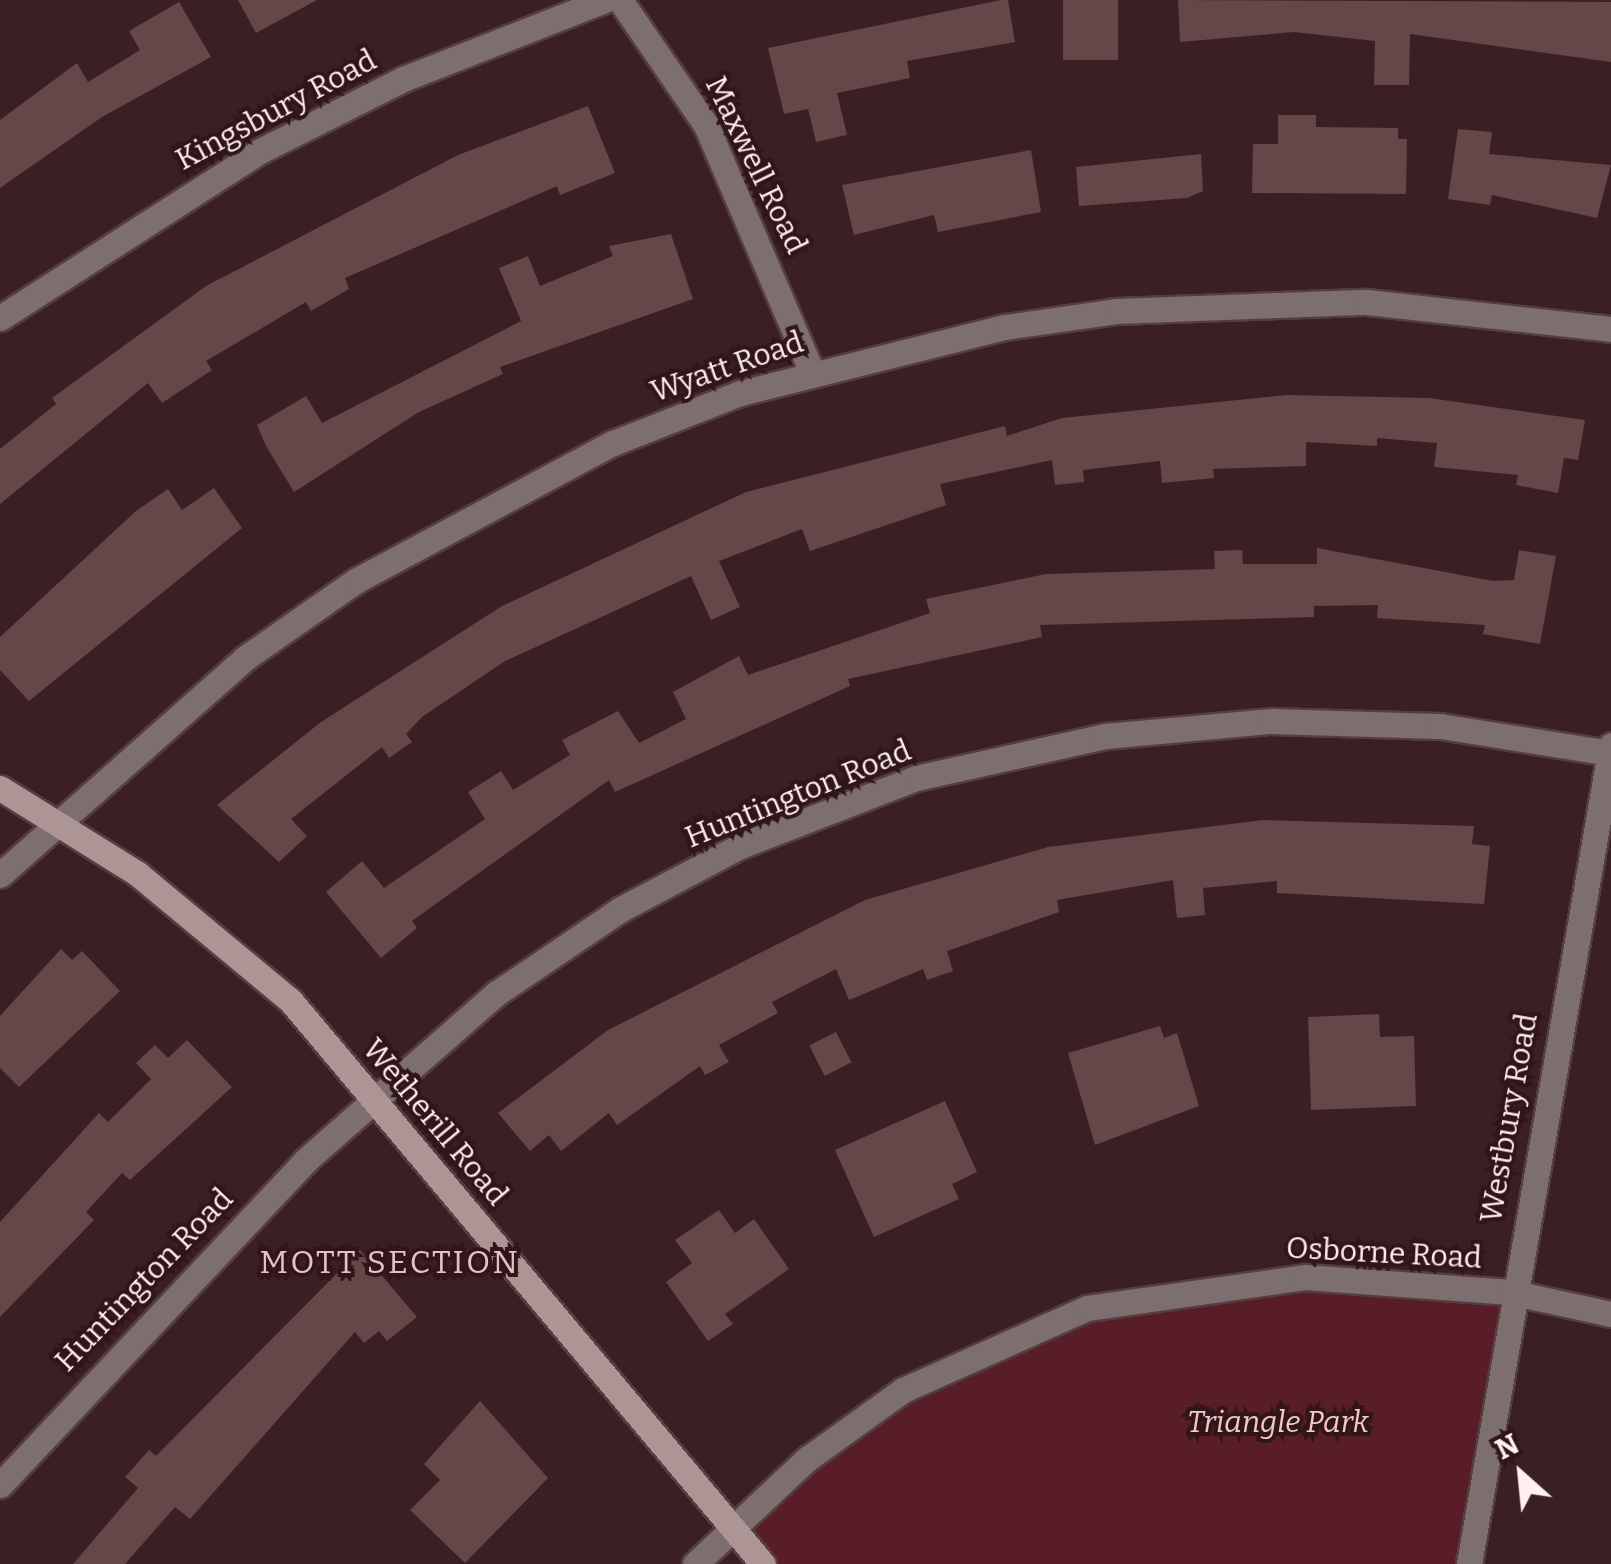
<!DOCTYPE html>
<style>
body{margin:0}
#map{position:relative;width:1611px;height:1564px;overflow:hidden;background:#3b2023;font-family:Bitter,serif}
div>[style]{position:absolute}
.green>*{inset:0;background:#581d27}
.building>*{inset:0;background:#654649;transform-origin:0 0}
.roads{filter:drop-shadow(2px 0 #563d40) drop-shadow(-2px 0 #563d40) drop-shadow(0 2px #563d40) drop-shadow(0 -2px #563d40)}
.street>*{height:25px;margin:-12.5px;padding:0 12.5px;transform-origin:12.5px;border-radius:12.5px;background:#7d6e6f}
.secondary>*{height:25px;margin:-12.5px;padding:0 12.5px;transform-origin:12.5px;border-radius:12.5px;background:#ad9596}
span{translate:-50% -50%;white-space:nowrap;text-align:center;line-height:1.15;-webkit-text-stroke:8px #311619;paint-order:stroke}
.street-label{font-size:30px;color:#ffeff0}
.park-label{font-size:30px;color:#f2c7ca;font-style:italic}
.neighbourhood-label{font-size:32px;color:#e6c0c3;letter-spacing:2.5px}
.north{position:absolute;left:1471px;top:1424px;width:100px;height:100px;-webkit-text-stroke:8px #311619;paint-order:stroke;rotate:333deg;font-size:28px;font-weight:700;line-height:40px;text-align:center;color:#ffeff0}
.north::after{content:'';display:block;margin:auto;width:35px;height:45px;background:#ffeff0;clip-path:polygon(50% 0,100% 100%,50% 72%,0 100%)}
</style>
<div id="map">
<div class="green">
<i style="clip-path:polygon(1201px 1285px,1510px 1292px,1469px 1564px,763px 1564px,732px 1529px,807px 1459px,1019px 1333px)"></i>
</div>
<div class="building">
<i style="clip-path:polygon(238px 0,317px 0,256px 33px)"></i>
<i style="clip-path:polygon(1001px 0,1008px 0,1015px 42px,907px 61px,910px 78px,837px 93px,847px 135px,816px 142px,808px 109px,784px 114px,768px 48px)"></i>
<i style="left:1063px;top:0;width:55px;height:60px"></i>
<i style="clip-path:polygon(1178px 0,1611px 2px,1611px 62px,1410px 34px,1409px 85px,1374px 85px,1375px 41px,1294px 32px,1180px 42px)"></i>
<i style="clip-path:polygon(179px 2px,211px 57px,102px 117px,0 188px,0 120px,77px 63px,88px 82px,140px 50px,129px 31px)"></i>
<i style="clip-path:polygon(588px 106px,615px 173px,560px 195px,557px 186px,345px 278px,349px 289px,311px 311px,306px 302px,206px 361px,212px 370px,162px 403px,148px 383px,0 504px,0 449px,56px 404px,52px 398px,206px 286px,458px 155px)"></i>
<i style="clip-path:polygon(1278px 115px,1316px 115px,1316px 127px,1398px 128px,1398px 139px,1407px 139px,1406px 194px,1252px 193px,1253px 144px,1278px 144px)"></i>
<i style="clip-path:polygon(1458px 129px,1492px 132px,1489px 154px,1611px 165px,1597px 218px,1492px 195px,1490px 205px,1448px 199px)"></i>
<i style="clip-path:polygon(1031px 150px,1041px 212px,938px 232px,934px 215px,854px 235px,842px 185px)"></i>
<i style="clip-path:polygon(1201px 154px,1203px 191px,1187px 198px,1079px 206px,1076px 167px)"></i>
<i style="clip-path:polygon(671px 234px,693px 299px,500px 367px,503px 374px,419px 412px,294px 492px,266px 446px,257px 425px,306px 396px,322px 423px,521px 321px,499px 268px,528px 256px,540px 286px,613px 256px,609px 246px)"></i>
<i style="clip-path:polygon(1287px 395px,1429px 398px,1585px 420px,1578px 460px,1564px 458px,1558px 493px,1516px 485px,1518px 475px,1434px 467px,1437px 443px,1377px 438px,1377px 446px,1306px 442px,1306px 466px,1213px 469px,1214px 478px,1162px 483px,1160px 461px,1083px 470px,1084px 482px,1055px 485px,1052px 460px,940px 484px,946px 505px,810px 551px,802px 529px,719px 561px,740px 607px,711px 620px,691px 576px,505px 661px,422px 717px,406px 734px,412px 742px,389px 758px,382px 747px,291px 819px,307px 836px,279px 862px,217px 805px,321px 722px,502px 606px,746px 492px,1005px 426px,1007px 436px,1062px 418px)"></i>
<i style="clip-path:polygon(214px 488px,242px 528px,29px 701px,0 670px,0 637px,136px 511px,168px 489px,182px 510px)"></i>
<i style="clip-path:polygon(1317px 548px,1493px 581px,1514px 580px,1519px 550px,1556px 556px,1540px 644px,1483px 634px,1485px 625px,1377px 618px,1378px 605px,1314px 606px,1314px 617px,1040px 625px,1042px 637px,848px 679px,850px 686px,615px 792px,609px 780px,412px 921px,417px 928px,381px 958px,326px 892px,362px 861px,384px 888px,485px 819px,468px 792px,501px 771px,513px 790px,570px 755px,562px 740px,618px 711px,639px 743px,686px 719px,673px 692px,739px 656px,748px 675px,930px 613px,926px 599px,1046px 574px,1215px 569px,1214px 551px,1242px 550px,1243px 564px,1317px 564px)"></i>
<i style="clip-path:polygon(1263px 820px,1474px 826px,1472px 844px,1490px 846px,1484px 904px,1277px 893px,1277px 881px,1203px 888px,1205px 915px,1177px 918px,1173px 880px,1057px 900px,1059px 912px,947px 951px,953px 971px,927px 980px,923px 969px,849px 1000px,836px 969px,772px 1002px,778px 1013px,719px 1045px,729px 1062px,705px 1075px,700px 1066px,617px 1125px,609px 1113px,561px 1151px,549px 1135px,530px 1151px,498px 1113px,608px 1030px,865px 900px,1048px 847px)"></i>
<i style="clip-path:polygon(61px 949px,72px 960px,82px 951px,120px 991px,19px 1087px,0 1068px,0 1016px)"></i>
<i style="clip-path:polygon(1379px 1014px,1380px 1037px,1414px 1036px,1416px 1106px,1311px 1110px,1308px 1017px)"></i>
<i style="clip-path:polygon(1160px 1026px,1164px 1038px,1177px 1033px,1199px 1106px,1095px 1145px,1068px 1053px)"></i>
<i style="left:836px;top:1032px;width:34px;height:30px;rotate:63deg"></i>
<i style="clip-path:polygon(187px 1040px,232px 1087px,130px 1180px,122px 1173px,86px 1212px,94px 1220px,0 1317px,0 1222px,99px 1113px,108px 1122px,151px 1079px,136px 1063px,155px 1045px,168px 1058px)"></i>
<i style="clip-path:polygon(945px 1101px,977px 1172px,952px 1184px,959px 1199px,874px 1237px,835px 1150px)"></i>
<i style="clip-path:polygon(719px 1210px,735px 1233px,754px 1219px,789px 1269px,725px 1314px,733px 1324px,708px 1341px,666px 1282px,692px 1263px,675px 1240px)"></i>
<i style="clip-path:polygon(360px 1250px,417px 1317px,387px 1341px,379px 1331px,364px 1343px,355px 1332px,190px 1519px,175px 1507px,125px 1564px,73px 1564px,138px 1488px,125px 1477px,149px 1450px,156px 1456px)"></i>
<i style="clip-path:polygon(480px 1401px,548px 1478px,465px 1563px,410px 1510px,440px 1480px,424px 1464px)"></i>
</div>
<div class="roads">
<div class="street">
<i style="left:620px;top:0;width:152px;rotate:55.5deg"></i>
<i style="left:706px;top:125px;width:267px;rotate:66.8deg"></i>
<i style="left:0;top:318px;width:309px;rotate:-32.7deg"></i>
<i style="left:260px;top:151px;width:160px;rotate:-26.7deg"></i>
<i style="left:403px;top:79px;width:217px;rotate:-21.4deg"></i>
<i style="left:0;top:875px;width:327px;rotate:-41.5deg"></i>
<i style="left:245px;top:658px;width:136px;rotate:-34.9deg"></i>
<i style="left:357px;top:580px;width:290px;rotate:-28.2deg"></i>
<i style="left:613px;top:443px;width:136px;rotate:-21.5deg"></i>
<i style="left:740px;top:393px;width:273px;rotate:-14deg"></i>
<i style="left:1005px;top:327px;width:112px;rotate:-8.2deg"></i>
<i style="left:1116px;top:311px;width:251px;rotate:-2.1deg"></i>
<i style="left:1367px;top:302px;width:245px;rotate:6.3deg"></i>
<i style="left:0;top:1485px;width:446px;rotate:-46.7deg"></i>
<i style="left:306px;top:1160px;width:254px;rotate:-41.2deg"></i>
<i style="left:497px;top:993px;width:150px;rotate:-34.1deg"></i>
<i style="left:621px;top:909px;width:135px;rotate:-27.9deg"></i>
<i style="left:740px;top:846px;width:189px;rotate:-21.1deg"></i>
<i style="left:916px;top:778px;width:194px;rotate:-12.5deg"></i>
<i style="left:1105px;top:736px;width:167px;rotate:-5.2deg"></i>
<i style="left:1271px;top:721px;width:169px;rotate:1.7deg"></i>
<i style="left:1440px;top:726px;width:173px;rotate:9deg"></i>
<i style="left:695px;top:1564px;width:154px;rotate:-43.2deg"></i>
<i style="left:807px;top:1459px;width:118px;rotate:-35.7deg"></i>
<i style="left:903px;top:1390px;width:201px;rotate:-24deg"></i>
<i style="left:1087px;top:1308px;width:220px;rotate:-8.1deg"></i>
<i style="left:1305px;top:1277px;width:206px;rotate:4.2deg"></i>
<i style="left:1510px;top:1292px;width:103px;rotate:12.3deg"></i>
<i style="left:1469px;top:1564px;width:831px;rotate:-80.16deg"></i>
</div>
<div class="secondary">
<i style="left:0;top:788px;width:163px;rotate:31.9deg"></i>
<i style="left:138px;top:874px;width:197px;rotate:39.7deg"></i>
<i style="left:290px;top:1000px;width:736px;rotate:50.02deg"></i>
</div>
</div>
<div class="street-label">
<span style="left:276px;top:110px;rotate:-28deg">Kingsbury Road</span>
<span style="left:756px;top:165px;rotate:64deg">Maxwell Road</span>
<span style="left:727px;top:367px;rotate:-19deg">Wyatt Road</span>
<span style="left:798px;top:794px;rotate:-22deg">Huntington Road</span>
<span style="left:1509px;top:1118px;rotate:-80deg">Westbury Road</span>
<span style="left:435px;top:1122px;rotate:50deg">Wetherill Road</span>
<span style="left:1384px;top:1253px;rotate:3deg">Osborne Road</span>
<span style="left:144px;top:1280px;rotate:-46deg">Huntington Road</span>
</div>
<div class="park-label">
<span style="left:1278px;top:1422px">Triangle Park</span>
</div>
<div class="neighbourhood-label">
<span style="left:390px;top:1262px">MOTT SECTION</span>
</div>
<div class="north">N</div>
</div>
